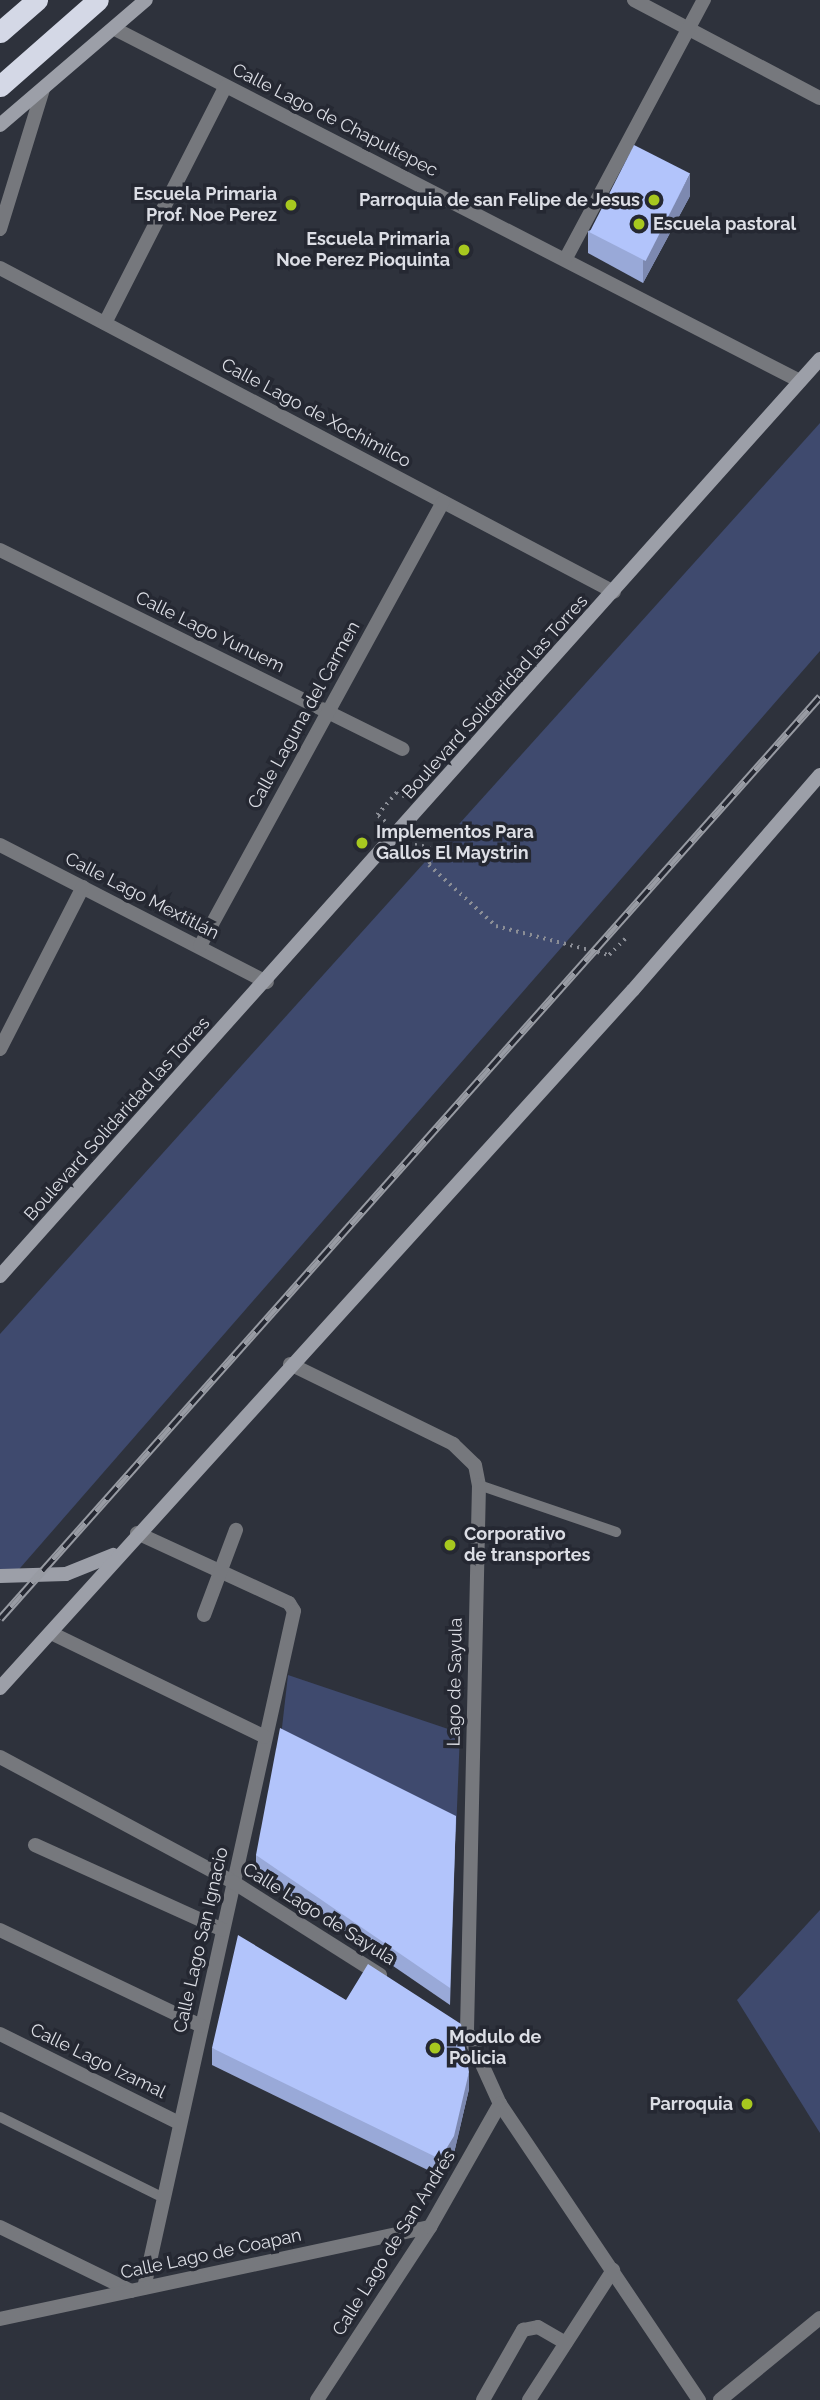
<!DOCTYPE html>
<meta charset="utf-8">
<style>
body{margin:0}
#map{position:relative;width:820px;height:2400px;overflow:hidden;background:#2e323c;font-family:Raleway,sans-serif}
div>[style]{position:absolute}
.green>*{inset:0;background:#3f4a6e}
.path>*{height:3.5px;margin-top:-1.75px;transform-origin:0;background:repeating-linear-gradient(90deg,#8b8e96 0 2px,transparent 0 7px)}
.lane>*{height:10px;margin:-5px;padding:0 5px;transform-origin:5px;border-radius:5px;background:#76787d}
.street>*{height:14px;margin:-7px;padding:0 7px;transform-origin:7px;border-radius:7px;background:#76787d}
.secondary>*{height:14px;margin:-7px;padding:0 7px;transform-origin:7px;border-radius:7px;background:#9c9fa8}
.highway>*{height:21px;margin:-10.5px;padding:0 10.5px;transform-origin:10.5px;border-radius:10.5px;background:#d4d8e6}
.rail>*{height:8px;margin-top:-4px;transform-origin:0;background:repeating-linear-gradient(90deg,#252832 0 16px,#989ba3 0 32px);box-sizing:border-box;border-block:2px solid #989ba3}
.wall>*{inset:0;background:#99a9d8}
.shaded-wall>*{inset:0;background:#7d89b0}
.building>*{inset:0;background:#b2c4fb;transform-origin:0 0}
.dots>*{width:19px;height:19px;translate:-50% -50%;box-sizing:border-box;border:4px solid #252832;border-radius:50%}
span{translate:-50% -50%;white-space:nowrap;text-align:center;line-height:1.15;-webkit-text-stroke:7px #252832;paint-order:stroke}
.street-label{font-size:18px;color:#dcdee5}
.poi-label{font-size:18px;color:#dcdee5;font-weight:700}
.right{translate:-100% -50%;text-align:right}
.left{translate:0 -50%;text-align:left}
</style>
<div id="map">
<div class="green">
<i style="clip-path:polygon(820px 423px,820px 651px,14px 1575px,0 1573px,0 1334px)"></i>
<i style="clip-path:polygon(288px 1675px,460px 1733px,456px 1832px,280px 1745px)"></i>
<i style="clip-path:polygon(820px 1910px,820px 2133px,737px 2000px)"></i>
</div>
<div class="path">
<i style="left:385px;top:822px;width:11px;rotate:-139deg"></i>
<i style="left:377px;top:815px;width:32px;rotate:-49deg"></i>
<i style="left:398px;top:791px;width:9px;rotate:41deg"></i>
<i style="left:408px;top:844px;width:21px;rotate:8deg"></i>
<i style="left:429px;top:847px;width:10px;rotate:66deg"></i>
<i style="left:433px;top:856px;width:10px;rotate:114deg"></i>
<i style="left:429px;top:865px;width:91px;rotate:42.3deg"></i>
<i style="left:496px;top:926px;width:117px;rotate:14.4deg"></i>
<i style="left:609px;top:955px;width:24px;rotate:-45deg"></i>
</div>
<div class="lane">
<i style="left:479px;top:1485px;width:145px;rotate:18.9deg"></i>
<i style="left:0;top:2117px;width:181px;rotate:26.3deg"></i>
</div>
<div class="street">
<i style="left:634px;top:0;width:210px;rotate:27.8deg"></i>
<i style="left:115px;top:29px;width:770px;rotate:27.2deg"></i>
<i style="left:0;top:229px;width:146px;rotate:-72.9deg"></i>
<i style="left:566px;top:258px;width:293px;rotate:-61.9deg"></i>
<i style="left:0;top:268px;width:694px;rotate:27.82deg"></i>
<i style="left:105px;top:323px;width:265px;rotate:-63deg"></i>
<i style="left:0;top:550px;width:449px;rotate:26.3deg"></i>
<i style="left:0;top:845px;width:300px;rotate:27.2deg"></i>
<i style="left:200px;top:946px;width:506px;rotate:-61.31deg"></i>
<i style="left:0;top:1049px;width:182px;rotate:-62.9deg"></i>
<i style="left:290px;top:1364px;width:182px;rotate:26.1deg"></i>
<i style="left:453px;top:1444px;width:30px;rotate:44deg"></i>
<i style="left:475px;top:1465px;width:20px;rotate:79deg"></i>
<i style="left:479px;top:1485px;width:546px;rotate:91.26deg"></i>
<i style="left:467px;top:2031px;width:80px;rotate:65.7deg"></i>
<i style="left:500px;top:2104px;width:357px;rotate:56.1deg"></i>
<i style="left:137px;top:1533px;width:167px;rotate:24.7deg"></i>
<i style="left:289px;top:1603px;width:9px;rotate:58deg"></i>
<i style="left:294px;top:1611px;width:693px;rotate:102.49deg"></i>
<i style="left:204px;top:1615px;width:91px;rotate:-69.4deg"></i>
<i style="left:51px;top:1633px;width:238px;rotate:25.9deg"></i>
<i style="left:0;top:1757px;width:264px;rotate:28.2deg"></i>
<i style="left:233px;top:1882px;width:174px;rotate:32.3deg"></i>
<i style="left:35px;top:1845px;width:206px;rotate:24.3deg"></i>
<i style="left:0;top:1930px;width:223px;rotate:25.5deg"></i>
<i style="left:0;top:2034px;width:200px;rotate:26.4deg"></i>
<i style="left:0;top:2227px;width:146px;rotate:26deg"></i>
<i style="left:0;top:2319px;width:440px;rotate:-12.1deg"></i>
<i style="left:317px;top:2400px;width:207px;rotate:-56.8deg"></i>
<i style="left:430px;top:2227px;width:142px;rotate:-60.4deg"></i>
<i style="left:483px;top:2400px;width:81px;rotate:-60.3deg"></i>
<i style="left:523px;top:2330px;width:15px;rotate:-11deg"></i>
<i style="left:538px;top:2327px;width:32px;rotate:30deg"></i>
<i style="left:529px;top:2400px;width:155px;rotate:-57.1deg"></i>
<i style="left:720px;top:2400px;width:129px;rotate:-39.4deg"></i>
</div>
<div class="secondary">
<i style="left:0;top:125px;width:192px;rotate:-40.6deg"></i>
<i style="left:0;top:1276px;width:1230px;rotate:-48.2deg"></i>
<i style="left:0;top:1576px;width:66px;rotate:-1.7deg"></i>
<i style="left:66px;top:1574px;width:51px;rotate:-22deg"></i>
<i style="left:0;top:1688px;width:942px;rotate:-47.8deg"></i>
<i style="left:633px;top:990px;width:285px;rotate:-49deg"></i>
</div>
<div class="highway">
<i style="left:0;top:32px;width:49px;rotate:-40.9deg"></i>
<i style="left:0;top:86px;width:130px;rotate:-41.3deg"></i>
</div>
<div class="rail">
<i style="left:0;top:1619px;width:1234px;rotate:-48.35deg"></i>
</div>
<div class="wall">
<i style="clip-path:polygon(690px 196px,643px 283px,588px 253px,588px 231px)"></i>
<i style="clip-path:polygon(456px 1816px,450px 2005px,256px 1872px,256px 1855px)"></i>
<i style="clip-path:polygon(212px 2048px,469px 2089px,454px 2153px,440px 2176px,212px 2065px)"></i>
</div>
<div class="shaded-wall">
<i style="clip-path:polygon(690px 174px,690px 196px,643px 283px,643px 261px)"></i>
<i style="clip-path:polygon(469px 2072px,469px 2089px,454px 2153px,440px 2176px,440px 2159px)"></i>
</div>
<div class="building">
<i style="left:634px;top:145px;width:63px;height:98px;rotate:27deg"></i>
<i style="clip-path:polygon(280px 1728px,456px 1816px,450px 1988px,256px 1855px)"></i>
<i style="clip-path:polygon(238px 1935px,346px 2000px,368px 1964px,461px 2024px,469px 2072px,454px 2136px,440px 2159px,212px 2048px)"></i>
</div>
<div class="dots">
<i style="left:654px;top:200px;background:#a7c81f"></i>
<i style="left:291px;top:205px;background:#a7c81f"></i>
<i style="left:639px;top:224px;background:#a7c81f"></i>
<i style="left:464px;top:250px;background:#a7c81f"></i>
<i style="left:362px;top:843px;background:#a7c81f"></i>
<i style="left:450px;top:1545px;background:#a7c81f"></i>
<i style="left:435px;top:2048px;background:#a7c81f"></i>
<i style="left:747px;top:2104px;background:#a7c81f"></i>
</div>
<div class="street-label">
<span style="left:335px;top:120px;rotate:27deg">Calle Lago de Chapultepec</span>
<span style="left:316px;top:413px;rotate:28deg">Calle Lago de Xochimilco</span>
<span style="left:210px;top:632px;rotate:26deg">Calle Lago Yunuem</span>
<span style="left:495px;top:697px;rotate:-48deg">Boulevard Solidaridad las Torres</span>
<span style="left:304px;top:715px;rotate:-61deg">Calle Laguna del Carmen</span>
<span style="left:142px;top:896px;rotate:27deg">Calle Lago Mextitlán</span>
<span style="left:117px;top:1119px;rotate:-48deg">Boulevard Solidaridad las Torres</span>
<span style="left:455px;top:1682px;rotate:-89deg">Lago de Sayula</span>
<span style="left:319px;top:1914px;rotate:32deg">Calle Lago de Sayula</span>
<span style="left:201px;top:1940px;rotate:-77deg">Calle Lago San Ignacio</span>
<span style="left:98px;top:2061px;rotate:26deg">Calle Lago Izamal</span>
<span style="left:394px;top:2243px;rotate:-58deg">Calle Lago de San Andrés</span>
<span style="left:211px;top:2254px;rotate:-12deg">Calle Lago de Coapan</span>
</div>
<div class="poi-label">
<span class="right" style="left:277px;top:205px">Escuela Primaria<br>Prof. Noe Perez</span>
<span class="right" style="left:640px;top:200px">Parroquia de san Felipe de Jesus</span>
<span class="left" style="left:653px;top:224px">Escuela pastoral</span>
<span class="right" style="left:450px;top:250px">Escuela Primaria<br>Noe Perez Pioquinta</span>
<span class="left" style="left:376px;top:843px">Implementos Para<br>Gallos El Maystrin</span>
<span class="left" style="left:464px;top:1545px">Corporativo<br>de transportes</span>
<span class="left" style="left:449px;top:2048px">Modulo de<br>Policia</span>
<span class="right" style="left:733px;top:2104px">Parroquia</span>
</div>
</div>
